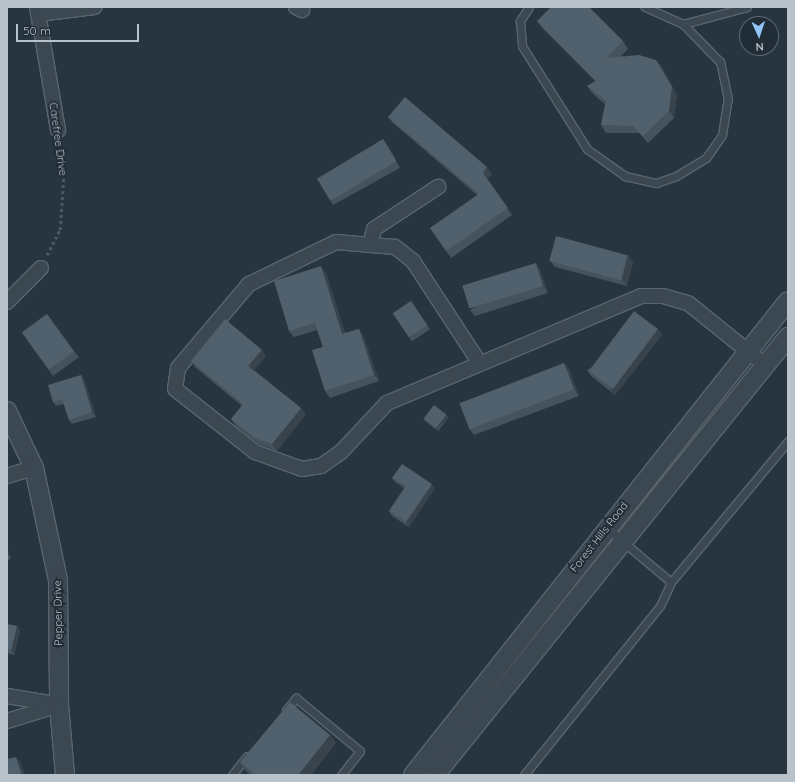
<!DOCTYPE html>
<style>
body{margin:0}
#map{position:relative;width:795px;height:782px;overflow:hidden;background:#273541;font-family:Quicksand,sans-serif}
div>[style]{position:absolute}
.path>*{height:2.5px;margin-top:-1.25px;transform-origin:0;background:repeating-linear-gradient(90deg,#475e5e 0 3px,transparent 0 6px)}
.roads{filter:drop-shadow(1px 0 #59656e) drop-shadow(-1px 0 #59656e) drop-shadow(0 1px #59656e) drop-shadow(0 -1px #59656e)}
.service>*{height:7px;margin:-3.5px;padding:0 3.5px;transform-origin:3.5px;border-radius:3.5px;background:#3b4751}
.minor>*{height:14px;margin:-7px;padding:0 7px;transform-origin:7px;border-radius:7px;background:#3b4751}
.tertiary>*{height:18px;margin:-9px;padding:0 9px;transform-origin:9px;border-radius:9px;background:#3b4751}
.wall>*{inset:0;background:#45535d;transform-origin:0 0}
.shaded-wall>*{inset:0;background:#38434c;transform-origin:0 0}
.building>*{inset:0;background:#50606c;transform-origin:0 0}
span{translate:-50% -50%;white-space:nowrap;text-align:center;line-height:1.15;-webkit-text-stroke:4px #202c36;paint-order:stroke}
.street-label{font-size:11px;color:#b8c2cb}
.frame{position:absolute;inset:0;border:8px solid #b8c2cb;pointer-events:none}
.north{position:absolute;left:739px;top:16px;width:40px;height:40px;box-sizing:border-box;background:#202c36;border:1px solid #5d6872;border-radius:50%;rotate:177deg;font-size:11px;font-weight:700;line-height:16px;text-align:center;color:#b8c2cb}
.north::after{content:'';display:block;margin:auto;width:14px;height:18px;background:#92c5f6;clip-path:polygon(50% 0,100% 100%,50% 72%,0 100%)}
.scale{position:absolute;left:16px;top:24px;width:123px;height:18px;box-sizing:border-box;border:2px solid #b8c2cb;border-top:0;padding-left:5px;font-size:12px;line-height:14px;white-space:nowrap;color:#b8c2cb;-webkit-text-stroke:3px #202c36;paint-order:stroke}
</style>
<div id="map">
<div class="path">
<i style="left:47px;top:255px;width:28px;rotate:-63deg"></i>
<i style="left:60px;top:230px;width:60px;rotate:-86.2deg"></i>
<i style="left:64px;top:170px;width:26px;rotate:-99deg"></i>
</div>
<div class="roads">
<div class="service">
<i style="left:529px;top:7px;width:17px;rotate:123deg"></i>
<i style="left:520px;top:21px;width:25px;rotate:85deg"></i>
<i style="left:522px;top:46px;width:122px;rotate:57.7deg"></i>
<i style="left:587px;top:149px;width:47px;rotate:35.4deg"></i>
<i style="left:625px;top:176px;width:32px;rotate:13deg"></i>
<i style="left:656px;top:183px;width:21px;rotate:-19deg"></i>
<i style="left:676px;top:176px;width:35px;rotate:-31deg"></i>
<i style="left:706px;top:158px;width:28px;rotate:-55deg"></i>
<i style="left:722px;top:135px;width:36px;rotate:-81deg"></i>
<i style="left:728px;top:99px;width:38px;rotate:-102deg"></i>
<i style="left:720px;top:62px;width:53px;rotate:-134.2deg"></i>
<i style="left:683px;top:24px;width:42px;rotate:-155.9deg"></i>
<i style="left:683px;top:24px;width:66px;rotate:-14.9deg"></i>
<i style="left:608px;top:529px;width:82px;rotate:40.1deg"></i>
<i style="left:671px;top:582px;width:183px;rotate:-50.3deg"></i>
<i style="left:286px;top:710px;width:16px;rotate:-50deg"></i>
<i style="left:296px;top:698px;width:83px;rotate:39.6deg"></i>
<i style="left:360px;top:751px;width:31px;rotate:128deg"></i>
<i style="left:232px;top:775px;width:24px;rotate:-52deg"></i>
<i style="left:524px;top:775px;width:217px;rotate:-51.2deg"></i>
<i style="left:660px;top:606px;width:26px;rotate:-65deg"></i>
</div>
<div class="minor">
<i style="left:37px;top:7px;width:125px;rotate:80.3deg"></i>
<i style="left:296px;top:7px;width:7px;rotate:27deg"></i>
<i style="left:38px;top:14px;width:57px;rotate:-7deg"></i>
<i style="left:370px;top:245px;width:16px;rotate:-76deg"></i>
<i style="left:374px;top:229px;width:77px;rotate:-33.3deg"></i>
<i style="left:7px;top:302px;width:48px;rotate:-45deg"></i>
<i style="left:479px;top:362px;width:121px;rotate:-123.2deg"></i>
<i style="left:413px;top:261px;width:23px;rotate:-142deg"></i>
<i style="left:395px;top:247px;width:59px;rotate:-175.2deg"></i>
<i style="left:336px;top:242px;width:97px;rotate:154.2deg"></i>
<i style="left:249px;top:284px;width:110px;rotate:130.2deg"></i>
<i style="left:178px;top:368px;width:21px;rotate:98deg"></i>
<i style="left:175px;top:389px;width:102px;rotate:38.2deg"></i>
<i style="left:255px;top:452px;width:50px;rotate:19.9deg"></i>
<i style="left:302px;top:469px;width:19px;rotate:-9deg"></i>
<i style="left:321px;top:466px;width:24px;rotate:-35deg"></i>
<i style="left:341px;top:452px;width:67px;rotate:-46.8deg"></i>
<i style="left:387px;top:403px;width:276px;rotate:-22.8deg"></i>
<i style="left:641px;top:296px;width:22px"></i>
<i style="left:663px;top:296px;width:26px;rotate:16deg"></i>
<i style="left:688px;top:303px;width:100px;rotate:38.9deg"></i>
<i style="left:7px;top:476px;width:28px;rotate:-17deg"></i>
<i style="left:7px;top:696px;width:50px;rotate:9.3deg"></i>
<i style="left:7px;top:721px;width:54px;rotate:-17.1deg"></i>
</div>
<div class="tertiary">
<i style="left:7px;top:411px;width:63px;rotate:64.7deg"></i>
<i style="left:34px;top:468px;width:115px;rotate:77.9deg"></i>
<i style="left:58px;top:580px;width:125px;rotate:89.5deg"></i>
<i style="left:59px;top:705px;width:70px;rotate:85.1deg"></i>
<i style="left:413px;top:775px;width:604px;rotate:-51.65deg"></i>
<i style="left:435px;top:775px;width:563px;rotate:-51.13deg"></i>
</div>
</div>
<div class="wall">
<i style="clip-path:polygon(537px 21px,623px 41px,628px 49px,621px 56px,662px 67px,677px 95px,674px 118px,648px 143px,639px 133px,606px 133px,601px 125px,605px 104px,593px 94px,587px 86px,595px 81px,542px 28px)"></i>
<i style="clip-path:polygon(388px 117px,492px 174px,487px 179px,512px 215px,451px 258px,430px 228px,477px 195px,393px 123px)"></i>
<i style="clip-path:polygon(388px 146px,400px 168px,333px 205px,329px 198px)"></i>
<i style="clip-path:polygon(628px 255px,633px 262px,627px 286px,555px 267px,550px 261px)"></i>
<i style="clip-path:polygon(540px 270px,548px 293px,475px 316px,470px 310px)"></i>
<i style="clip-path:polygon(326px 273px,345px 333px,359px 329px,363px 335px,379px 381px,330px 398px,325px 391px,323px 347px,317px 330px,294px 337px,289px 331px)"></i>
<i style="left:411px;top:301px;width:34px;height:22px;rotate:56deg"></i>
<i style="clip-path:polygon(658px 329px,662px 335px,615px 395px,591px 376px,587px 370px)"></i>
<i style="clip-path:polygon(22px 333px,74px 351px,79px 357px,53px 376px)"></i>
<i style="clip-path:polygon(266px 356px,254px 370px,301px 408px,306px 414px,277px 451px,259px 444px,236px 426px,231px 419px,242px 406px,195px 367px,191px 361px)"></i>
<i style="clip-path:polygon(569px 369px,579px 396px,474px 435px,469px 428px)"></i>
<i style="clip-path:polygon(81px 375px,84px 379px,96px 417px,72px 424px,69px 420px,64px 404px,56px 406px,53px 402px)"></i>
<i style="clip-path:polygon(449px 417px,438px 431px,425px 421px,423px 418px)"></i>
<i style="clip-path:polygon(392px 478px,435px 488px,409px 527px,392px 516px,389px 511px,404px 488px,395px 482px)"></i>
<i style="clip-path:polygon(7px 547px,11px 559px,7px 560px)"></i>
<i style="clip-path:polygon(7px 624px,17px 626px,20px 631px,14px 655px,7px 653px)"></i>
<i style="clip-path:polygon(330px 735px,336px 743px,311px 775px,251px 775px,246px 771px,240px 762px)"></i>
</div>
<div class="shaded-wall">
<i style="clip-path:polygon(656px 60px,662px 67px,677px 95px,674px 118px,669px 111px)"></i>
<i style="clip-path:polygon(383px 139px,388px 146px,400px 168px,396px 161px)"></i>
<i style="clip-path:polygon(487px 167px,492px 174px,487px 179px,483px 173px)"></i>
<i style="clip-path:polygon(628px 255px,633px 262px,627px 286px,622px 279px)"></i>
<i style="clip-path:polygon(536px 263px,540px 270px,548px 293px,543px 286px)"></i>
<i style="clip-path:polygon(321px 266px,326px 273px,347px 341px,342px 334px)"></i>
<i style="clip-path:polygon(359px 329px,363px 335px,379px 381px,374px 375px)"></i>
<i style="clip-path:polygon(658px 329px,662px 335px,615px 395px,610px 388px)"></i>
<i style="clip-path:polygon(262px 350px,266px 356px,253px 372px,248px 366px)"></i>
<i style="clip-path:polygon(564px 363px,569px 369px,579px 396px,574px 389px)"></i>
<i style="clip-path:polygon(81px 375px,84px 379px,96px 417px,92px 412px)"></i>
<i style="clip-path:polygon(301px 408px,306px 414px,277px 451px,272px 444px)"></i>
<i style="left:447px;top:415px;width:3px;height:18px;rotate:45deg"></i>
<i style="clip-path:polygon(432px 484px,435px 488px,409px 527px,406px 522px)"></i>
<i style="clip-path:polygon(7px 547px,11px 559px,7px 553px)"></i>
<i style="clip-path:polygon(17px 626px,20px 631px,14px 655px,11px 650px)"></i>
<i style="clip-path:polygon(330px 735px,336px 743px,311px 775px,298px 775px)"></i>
<i style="clip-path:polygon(16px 757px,21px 763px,25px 775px,22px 775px)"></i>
</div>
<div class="building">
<i style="clip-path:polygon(551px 7px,589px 7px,623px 41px,606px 58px,639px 55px,656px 60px,672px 87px,669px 111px,643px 136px,633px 126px,601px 125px,606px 101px,587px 86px,596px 81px,537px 21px)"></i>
<i style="clip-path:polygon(405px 97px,487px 167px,483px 173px,508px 208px,446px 251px,430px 228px,479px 194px,388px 117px)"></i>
<i style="left:383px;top:139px;width:26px;height:77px;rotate:59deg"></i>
<i style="left:556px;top:236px;width:74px;height:26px;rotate:15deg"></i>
<i style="left:536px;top:263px;width:24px;height:77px;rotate:73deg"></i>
<i style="clip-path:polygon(321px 266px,342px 334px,359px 329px,374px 375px,325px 391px,312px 350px,323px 347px,315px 323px,289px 331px,274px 281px)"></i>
<i style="left:411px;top:301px;width:29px;height:22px;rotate:56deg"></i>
<i style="left:634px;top:311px;width:30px;height:75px;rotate:37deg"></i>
<i style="left:47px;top:314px;width:46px;height:31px;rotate:54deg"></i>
<i style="clip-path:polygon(225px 319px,262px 350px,248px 366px,301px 408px,272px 444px,255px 438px,231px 419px,243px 404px,191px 361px)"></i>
<i style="left:564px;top:363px;width:28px;height:112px;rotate:69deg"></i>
<i style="clip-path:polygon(81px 375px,92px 412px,69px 420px,62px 399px,53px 402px,48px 385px)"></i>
<i style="left:434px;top:405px;width:16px;height:17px;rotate:38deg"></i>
<i style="clip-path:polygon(402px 464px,432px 484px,406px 522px,389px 511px,406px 486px,392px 478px)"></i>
<i style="clip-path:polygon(7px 624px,17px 626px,11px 650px,7px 649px)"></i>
<i style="clip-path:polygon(290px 702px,330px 735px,298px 775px,256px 775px,240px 762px)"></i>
<i style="clip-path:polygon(16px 757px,22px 775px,7px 775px,7px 759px)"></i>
</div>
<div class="street-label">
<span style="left:58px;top:139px;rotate:82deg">Carefree Drive</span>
<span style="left:599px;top:537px;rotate:-52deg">Forest Hills Road</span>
<span style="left:58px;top:613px;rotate:-91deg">Pepper Drive</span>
</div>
<div class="frame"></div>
<div class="north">N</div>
<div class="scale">50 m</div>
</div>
